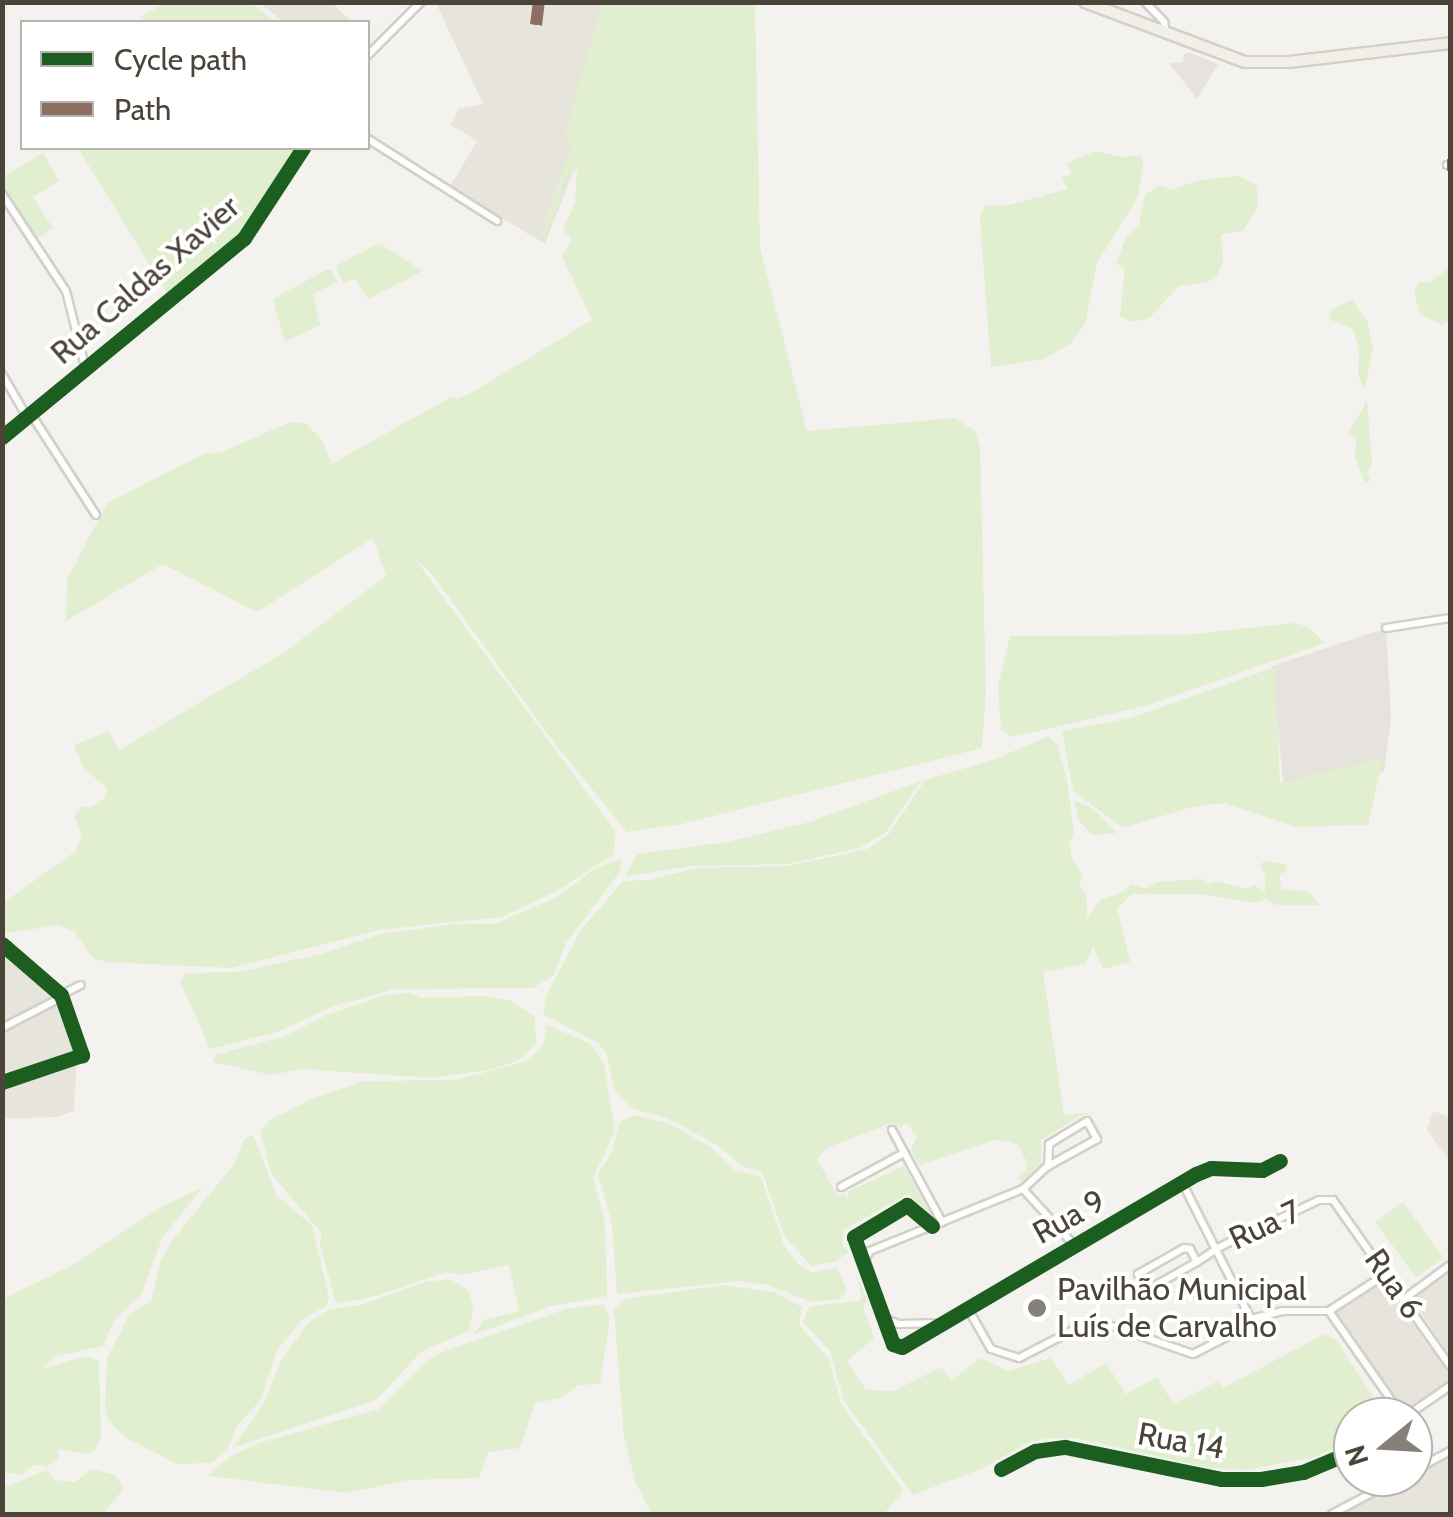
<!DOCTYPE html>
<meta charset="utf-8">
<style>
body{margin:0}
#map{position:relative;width:1453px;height:1517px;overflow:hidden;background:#f4f2ee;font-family:Cabin,sans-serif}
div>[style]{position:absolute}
.residential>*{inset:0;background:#e7e4dc}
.industrial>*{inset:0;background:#e6e2de}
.education>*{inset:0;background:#eae5da}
.green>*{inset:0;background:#e1eecf;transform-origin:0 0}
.roads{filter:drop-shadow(2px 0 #d2d0cb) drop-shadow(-2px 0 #d2d0cb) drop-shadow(0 2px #d2d0cb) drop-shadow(0 -2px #d2d0cb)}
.minor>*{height:6px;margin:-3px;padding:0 3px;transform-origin:3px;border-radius:3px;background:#fdfdfc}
.primary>*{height:10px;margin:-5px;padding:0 5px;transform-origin:5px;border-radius:5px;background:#f2efe6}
.quiet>*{height:12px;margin-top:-6px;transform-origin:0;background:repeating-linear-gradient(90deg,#8d6e63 0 25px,transparent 0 37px)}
.cycleway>*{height:15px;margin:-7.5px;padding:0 7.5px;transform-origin:7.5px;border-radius:7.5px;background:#1b5e20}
.dots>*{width:28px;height:28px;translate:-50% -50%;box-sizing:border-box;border:5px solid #fff;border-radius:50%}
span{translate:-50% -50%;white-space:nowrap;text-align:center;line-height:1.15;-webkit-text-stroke:8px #fff;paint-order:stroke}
.street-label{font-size:32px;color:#4b4439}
.poi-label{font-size:32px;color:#4b4439}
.left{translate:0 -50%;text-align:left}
.frame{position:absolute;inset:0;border:5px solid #4b4439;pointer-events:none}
.legend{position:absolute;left:20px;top:20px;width:350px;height:130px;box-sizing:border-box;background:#fff;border:2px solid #b7b4b0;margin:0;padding:12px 18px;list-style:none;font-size:30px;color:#4b4439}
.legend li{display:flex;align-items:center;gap:20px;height:50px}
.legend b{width:50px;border:2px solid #b7b4b0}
.north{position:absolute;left:1333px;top:1397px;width:100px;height:100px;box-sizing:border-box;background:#fff;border:2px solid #b7b4b0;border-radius:50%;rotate:252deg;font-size:28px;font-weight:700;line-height:40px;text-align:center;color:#4b4439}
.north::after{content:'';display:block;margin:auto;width:35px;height:45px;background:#868178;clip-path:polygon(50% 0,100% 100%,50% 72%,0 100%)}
</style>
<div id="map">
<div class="residential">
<i style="clip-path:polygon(260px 3px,332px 3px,352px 22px,284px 22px)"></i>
<i style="clip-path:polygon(436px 3px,607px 3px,572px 174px,545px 244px,450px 187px,477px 141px,451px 125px,458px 109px,483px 104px)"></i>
<i style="clip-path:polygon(3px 950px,30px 968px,55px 994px,77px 1050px,74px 1111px,57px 1117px,3px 1119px)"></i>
<i style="clip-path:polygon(1450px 1269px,1450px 1357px,1413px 1300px)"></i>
<i style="clip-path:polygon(1381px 1281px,1450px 1375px,1450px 1381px,1407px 1411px,1401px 1410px,1336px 1316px,1337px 1311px)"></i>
<i style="clip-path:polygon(1450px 1457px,1450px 1514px,1344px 1514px,1369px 1500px)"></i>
</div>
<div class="industrial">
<i style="clip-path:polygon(1188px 52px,1218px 64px,1197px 99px,1169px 63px,1184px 62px,1183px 55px)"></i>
<i style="clip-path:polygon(1386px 628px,1391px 718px,1384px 772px,1283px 782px,1272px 666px)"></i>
</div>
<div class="education">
<i style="clip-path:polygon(1433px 1111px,1450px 1117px,1450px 1161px,1427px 1130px)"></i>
</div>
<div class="green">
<i style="clip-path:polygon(250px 2px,275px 22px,150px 22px,141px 17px,165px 3px)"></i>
<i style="clip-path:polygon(602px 3px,755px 3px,760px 247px,807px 431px,955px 418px,975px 431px,980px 447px,986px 691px,982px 748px,682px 824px,627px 832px,552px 740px,432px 574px,415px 559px,616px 832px,613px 855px,555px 892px,502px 917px,379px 930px,231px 968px,105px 962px,92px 957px,74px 931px,58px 925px,3px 934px,3px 903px,76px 851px,82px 834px,74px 817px,82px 807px,92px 807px,105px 798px,107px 788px,83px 767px,74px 745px,109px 731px,119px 750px,282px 654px,386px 576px,373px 538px,257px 612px,163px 564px,66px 621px,67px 580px,107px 503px,206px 453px,220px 453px,290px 422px,305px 423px,322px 440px,331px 464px,451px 397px,458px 399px,471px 393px,592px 320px,562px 256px,572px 239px,563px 230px,575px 203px,577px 170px,567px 176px,553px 219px,544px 238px,540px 237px,573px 140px,564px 137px)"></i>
<i style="clip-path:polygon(78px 148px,298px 148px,248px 226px,169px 296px)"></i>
<i style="clip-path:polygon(1095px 151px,1123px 157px,1141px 155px,1143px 166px,1138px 197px,1097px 263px,1085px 324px,1071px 343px,1044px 359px,991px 367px,980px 219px,984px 206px,1009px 205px,1068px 189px,1062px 177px,1072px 174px,1067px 163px)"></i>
<i style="clip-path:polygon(43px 153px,59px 181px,33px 197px,53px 228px,38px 238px,3px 189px,3px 177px)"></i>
<i style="clip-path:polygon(1239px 176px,1257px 186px,1258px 207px,1243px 231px,1221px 234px,1223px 262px,1216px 277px,1208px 282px,1179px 286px,1149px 318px,1132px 322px,1120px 316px,1125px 270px,1116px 263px,1126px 237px,1139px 224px,1145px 195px,1160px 185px,1171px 190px,1199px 180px)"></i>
<i style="clip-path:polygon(379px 243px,423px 271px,368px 299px,355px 279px,343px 283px,336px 266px)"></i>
<i style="clip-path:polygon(1450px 268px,1450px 319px,1442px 325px,1420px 314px,1414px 291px,1419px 281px,1428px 283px)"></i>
<i style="clip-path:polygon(326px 270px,331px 270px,337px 282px,313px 294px,320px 325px,285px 342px,273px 299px)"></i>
<i style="clip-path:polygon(1352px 300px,1367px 321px,1373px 347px,1365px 390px,1358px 375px,1359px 350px,1353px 329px,1329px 319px,1331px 310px)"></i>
<i style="clip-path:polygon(1367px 400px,1372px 465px,1367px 472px,1370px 481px,1365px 483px,1355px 457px,1356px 438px,1348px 434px)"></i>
<i style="clip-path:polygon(1295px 623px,1308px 627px,1325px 643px,1145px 706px,1013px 737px,1001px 730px,998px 686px,1010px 636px,1186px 635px)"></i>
<i style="clip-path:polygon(1275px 667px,1280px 783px,1383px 758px,1368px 825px,1295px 827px,1224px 803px,1192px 807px,1123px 828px,1073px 791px,1062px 731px,1131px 718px)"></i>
<i style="clip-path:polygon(1048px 736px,1057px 744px,1067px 780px,1074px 832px,1069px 843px,1072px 860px,1083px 875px,1079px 886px,1086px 894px,1087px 918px,1101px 899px,1121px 893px,1131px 884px,1146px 889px,1157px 882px,1202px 879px,1208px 884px,1216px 881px,1246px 889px,1254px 885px,1265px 892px,1265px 875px,1260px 866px,1265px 860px,1287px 865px,1286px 872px,1279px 874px,1282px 893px,1284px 889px,1309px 892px,1320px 905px,1277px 905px,1265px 899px,1256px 903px,1199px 894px,1131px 894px,1117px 909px,1130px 962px,1103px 969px,1093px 946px,1085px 964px,1043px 972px,1064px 1115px,1097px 1112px,1080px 1116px,1041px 1140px,1041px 1163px,1022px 1181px,1016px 1178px,1027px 1170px,1026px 1160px,1018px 1145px,1010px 1142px,995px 1140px,919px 1165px,911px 1150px,917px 1136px,906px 1123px,901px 1128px,891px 1123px,827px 1148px,817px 1159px,838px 1197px,845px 1193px,848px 1198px,849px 1191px,904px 1166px,932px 1217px,908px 1194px,843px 1230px,843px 1247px,849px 1251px,837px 1261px,811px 1266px,785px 1237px,762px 1172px,742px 1166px,720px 1147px,669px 1119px,631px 1108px,615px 1092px,606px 1052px,598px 1043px,543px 1014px,546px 996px,581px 930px,623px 881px,649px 880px,696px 868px,788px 866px,867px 849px,889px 834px,925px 780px,996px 759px)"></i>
<i style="clip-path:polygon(921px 781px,886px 832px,860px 848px,787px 864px,691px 866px,625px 877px,637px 854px,727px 842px,810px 822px)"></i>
<i style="clip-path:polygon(1074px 800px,1094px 809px,1117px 833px,1092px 835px,1078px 819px)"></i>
<i style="clip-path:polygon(623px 858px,619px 873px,566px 943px,553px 976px,533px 988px,395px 989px,331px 1007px,280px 1031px,210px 1049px,180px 981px,186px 973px,238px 972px,317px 955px,380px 934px,455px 924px,495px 924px,555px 898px,596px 868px)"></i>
<i style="clip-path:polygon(410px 993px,422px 998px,485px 996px,511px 1001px,535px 1017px,536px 1045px,519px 1060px,493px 1069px,433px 1078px,303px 1069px,271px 1075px,213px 1062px,215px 1055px,285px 1036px,326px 1015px,386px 995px)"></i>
<i style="clip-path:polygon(547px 1025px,591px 1044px,604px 1065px,615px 1131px,593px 1179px,605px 1222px,607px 1296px,551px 1306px,473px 1335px,484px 1320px,519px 1311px,509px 1265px,462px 1275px,446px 1272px,376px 1296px,336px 1304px,320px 1244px,322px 1233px,272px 1175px,260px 1132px,270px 1120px,312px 1099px,364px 1081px,456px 1080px,527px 1061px,543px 1046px)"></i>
<i style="clip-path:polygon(634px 1115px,670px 1124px,712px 1148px,735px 1170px,761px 1177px,784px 1245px,798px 1264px,811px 1272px,837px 1268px,847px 1291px,839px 1300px,809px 1301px,768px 1285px,739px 1281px,617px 1294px,612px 1224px,598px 1174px,612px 1152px,620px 1122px)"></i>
<i style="clip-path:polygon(253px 1135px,277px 1196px,312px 1225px,329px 1298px,326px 1306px,302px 1320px,277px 1350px,260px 1401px,237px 1426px,228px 1448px,212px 1463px,177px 1464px,125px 1437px,109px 1421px,105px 1411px,107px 1358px,129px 1315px,151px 1301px,161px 1260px,171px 1242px,234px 1164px,244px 1139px)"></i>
<i style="clip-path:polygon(203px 1187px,162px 1238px,141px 1295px,114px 1320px,103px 1346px,57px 1356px,42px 1369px,87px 1356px,99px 1361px,101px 1435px,96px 1449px,87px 1454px,59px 1449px,58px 1458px,47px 1467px,34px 1465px,21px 1475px,3px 1472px,3px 1299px,73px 1265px,161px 1207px)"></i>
<i style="left:1403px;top:1202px;width:69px;height:34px;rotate:54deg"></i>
<i style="clip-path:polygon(854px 1269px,867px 1301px,863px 1307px,874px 1338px,847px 1361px,866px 1390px,894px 1391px,942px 1367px,951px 1381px,980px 1358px,1009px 1371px,1051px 1358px,1069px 1385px,1106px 1363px,1126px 1394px,1157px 1377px,1173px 1404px,1218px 1381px,1223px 1388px,1325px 1334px,1337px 1341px,1386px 1417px,1353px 1417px,1353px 1439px,1315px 1457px,1245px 1470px,1210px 1468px,1075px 1438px,1050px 1438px,1030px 1442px,981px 1469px,913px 1495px,844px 1401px,830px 1351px,803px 1322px,810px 1306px,859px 1301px,862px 1296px)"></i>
<i style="clip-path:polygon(452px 1280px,468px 1290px,473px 1308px,469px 1331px,422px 1351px,376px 1400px,232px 1448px,263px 1405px,281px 1361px,308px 1323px,330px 1309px,361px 1305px,427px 1281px)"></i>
<i style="clip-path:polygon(723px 1285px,773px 1292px,802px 1307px,799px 1325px,829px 1359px,841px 1404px,901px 1487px,902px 1492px,884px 1514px,651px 1514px,635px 1481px,624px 1438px,614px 1310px,625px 1299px)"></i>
<i style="clip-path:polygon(603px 1304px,610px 1318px,600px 1384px,579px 1385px,561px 1398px,535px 1403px,520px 1448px,488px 1452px,479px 1478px,408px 1480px,347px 1493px,208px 1476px,231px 1456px,259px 1443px,379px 1409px,426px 1361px,445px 1351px,566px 1309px)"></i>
<i style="clip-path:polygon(92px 1469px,115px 1475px,124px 1488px,103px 1514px,3px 1514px,3px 1488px,47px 1470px,54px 1480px,75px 1482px)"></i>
</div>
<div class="roads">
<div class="minor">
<i style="left:1145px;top:2px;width:28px;rotate:46deg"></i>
<i style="left:1164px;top:22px;width:10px;rotate:79deg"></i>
<i style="left:368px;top:55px;width:75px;rotate:-45deg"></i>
<i style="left:368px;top:139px;width:153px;rotate:32.4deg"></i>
<i style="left:1447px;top:165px;width:3px"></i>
<i style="left:2px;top:194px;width:116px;rotate:56.6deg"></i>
<i style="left:66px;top:291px;width:81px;rotate:75.8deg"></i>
<i style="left:2px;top:374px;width:50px;rotate:59.8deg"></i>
<i style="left:31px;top:414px;width:120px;rotate:57.2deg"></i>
<i style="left:2px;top:437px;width:313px;rotate:-39.4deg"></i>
<i style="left:244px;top:238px;width:108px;rotate:-56.8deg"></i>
<i style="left:1386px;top:628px;width:65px;rotate:-8.9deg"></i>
<i style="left:2px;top:944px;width:78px;rotate:40.8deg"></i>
<i style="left:61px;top:995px;width:64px;rotate:70.7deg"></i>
<i style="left:82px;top:1055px;width:84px;rotate:161.4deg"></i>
<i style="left:61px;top:995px;width:22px;rotate:-27deg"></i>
<i style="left:2px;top:1028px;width:68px;rotate:-27.3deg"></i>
<i style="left:892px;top:1130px;width:105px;rotate:61.5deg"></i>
<i style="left:1183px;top:1184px;width:151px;rotate:63.3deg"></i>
<i style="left:841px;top:1187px;width:72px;rotate:-28.4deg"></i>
<i style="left:1023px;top:1189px;width:76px;rotate:47.7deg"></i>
<i style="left:932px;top:1226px;width:33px;rotate:-140deg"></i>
<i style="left:907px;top:1205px;width:62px;rotate:148.9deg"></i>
<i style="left:854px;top:1237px;width:114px;rotate:70deg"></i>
<i style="left:893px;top:1344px;width:9px;rotate:18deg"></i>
<i style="left:902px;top:1347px;width:341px;rotate:-30.5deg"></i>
<i style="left:1196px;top:1174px;width:16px;rotate:-22deg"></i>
<i style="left:1211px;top:1168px;width:51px;rotate:2.2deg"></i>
<i style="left:1262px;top:1170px;width:20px;rotate:-27deg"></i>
<i style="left:1197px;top:1262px;width:15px;rotate:-118deg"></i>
<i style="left:1190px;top:1249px;width:6px;rotate:-171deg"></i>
<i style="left:1184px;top:1248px;width:53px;rotate:150.5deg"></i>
<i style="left:1138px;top:1274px;width:18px;rotate:61deg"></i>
<i style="left:1147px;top:1290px;width:57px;rotate:-29.2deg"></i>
<i style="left:1197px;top:1262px;width:23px;rotate:-34deg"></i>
<i style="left:1216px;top:1249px;width:27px;rotate:-27deg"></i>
<i style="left:1240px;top:1237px;width:87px;rotate:-25.1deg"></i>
<i style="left:1319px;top:1200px;width:14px"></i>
<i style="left:1333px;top:1200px;width:203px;rotate:54.8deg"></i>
<i style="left:862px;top:1264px;width:15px;rotate:-58deg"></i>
<i style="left:870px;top:1251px;width:165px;rotate:-22.1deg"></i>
<i style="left:1023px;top:1189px;width:34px;rotate:-43deg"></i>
<i style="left:1048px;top:1166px;width:22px;rotate:-87deg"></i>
<i style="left:1049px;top:1144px;width:44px;rotate:-31.2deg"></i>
<i style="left:1087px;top:1121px;width:21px;rotate:61deg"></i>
<i style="left:1097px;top:1139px;width:56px;rotate:151.1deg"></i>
<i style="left:1404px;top:1299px;width:57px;rotate:-36.5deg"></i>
<i style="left:967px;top:1307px;width:48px;rotate:60.3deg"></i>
<i style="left:991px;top:1349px;width:29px;rotate:18deg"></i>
<i style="left:1019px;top:1358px;width:70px;rotate:-27.3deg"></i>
<i style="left:1081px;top:1326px;width:19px;rotate:-12deg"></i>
<i style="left:1100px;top:1322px;width:98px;rotate:19deg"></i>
<i style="left:1193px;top:1354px;width:62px;rotate:-27deg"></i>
<i style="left:1248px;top:1326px;width:8px;rotate:-67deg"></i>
<i style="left:1329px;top:1311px;width:129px;rotate:55.1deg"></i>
<i style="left:883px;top:1318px;width:17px;rotate:21deg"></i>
<i style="left:899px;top:1324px;width:40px;rotate:-1.4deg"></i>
<i style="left:1251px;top:1319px;width:32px;rotate:-14deg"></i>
<i style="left:1282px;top:1311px;width:47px"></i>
<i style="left:1329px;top:1311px;width:68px;rotate:-33deg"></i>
<i style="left:1405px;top:1417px;width:55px;rotate:-34.6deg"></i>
<i style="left:1001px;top:1469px;width:38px;rotate:-28deg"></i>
<i style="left:1035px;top:1451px;width:30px;rotate:-8deg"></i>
<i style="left:1065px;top:1447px;width:159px;rotate:11.6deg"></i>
<i style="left:1221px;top:1479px;width:40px"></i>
<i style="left:1261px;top:1479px;width:43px;rotate:-9.5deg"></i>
<i style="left:1303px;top:1472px;width:54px;rotate:-22.8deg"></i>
<i style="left:1413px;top:1471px;width:42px;rotate:-28.4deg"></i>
<i style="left:1332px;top:1514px;width:79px;rotate:-27.9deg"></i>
</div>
<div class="primary">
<i style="left:1085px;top:2px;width:171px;rotate:20.6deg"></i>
<i style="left:1245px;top:62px;width:44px"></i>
<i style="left:1289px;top:62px;width:162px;rotate:-6.7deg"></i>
</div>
</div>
<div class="quiet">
<i style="left:536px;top:25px;width:23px;rotate:-83deg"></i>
<i style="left:1447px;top:165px;width:3px"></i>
</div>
<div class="cycleway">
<i style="left:2px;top:437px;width:313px;rotate:-39.4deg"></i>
<i style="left:244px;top:238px;width:108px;rotate:-56.8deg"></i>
<i style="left:2px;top:944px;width:78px;rotate:40.8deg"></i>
<i style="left:61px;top:995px;width:64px;rotate:70.7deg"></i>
<i style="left:82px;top:1055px;width:84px;rotate:161.4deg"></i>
<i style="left:932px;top:1226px;width:33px;rotate:-140deg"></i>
<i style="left:907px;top:1205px;width:62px;rotate:148.9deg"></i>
<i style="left:854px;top:1237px;width:114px;rotate:70deg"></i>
<i style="left:893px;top:1344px;width:9px;rotate:18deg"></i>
<i style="left:902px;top:1347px;width:341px;rotate:-30.5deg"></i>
<i style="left:1196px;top:1174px;width:16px;rotate:-22deg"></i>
<i style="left:1211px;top:1168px;width:51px;rotate:2.2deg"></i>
<i style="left:1262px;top:1170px;width:20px;rotate:-27deg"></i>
<i style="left:1001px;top:1469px;width:38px;rotate:-28deg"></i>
<i style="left:1035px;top:1451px;width:30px;rotate:-8deg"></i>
<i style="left:1065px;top:1447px;width:159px;rotate:11.6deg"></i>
<i style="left:1221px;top:1479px;width:40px"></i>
<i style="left:1261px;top:1479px;width:43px;rotate:-9.5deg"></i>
<i style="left:1303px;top:1472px;width:54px;rotate:-22.8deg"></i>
</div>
<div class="dots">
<i style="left:1037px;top:1308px;background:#868178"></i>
</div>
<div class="street-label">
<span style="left:145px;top:280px;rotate:-41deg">Rua Caldas Xavier</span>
<span style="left:1069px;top:1217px;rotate:-29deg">Rua 9</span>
<span style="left:1265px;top:1225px;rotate:-25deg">Rua 7</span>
<span style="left:1394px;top:1284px;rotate:55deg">Rua 6</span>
<span style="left:1181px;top:1441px;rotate:10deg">Rua 14</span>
</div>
<div class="poi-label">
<span class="left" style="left:1057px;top:1308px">Pavilhão Municipal<br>Luís de Carvalho</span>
</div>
<div class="frame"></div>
<ul class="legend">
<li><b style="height:12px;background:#1b5e20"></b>Cycle path</li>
<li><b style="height:12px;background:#8d6e63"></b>Path</li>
</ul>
<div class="north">N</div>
</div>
